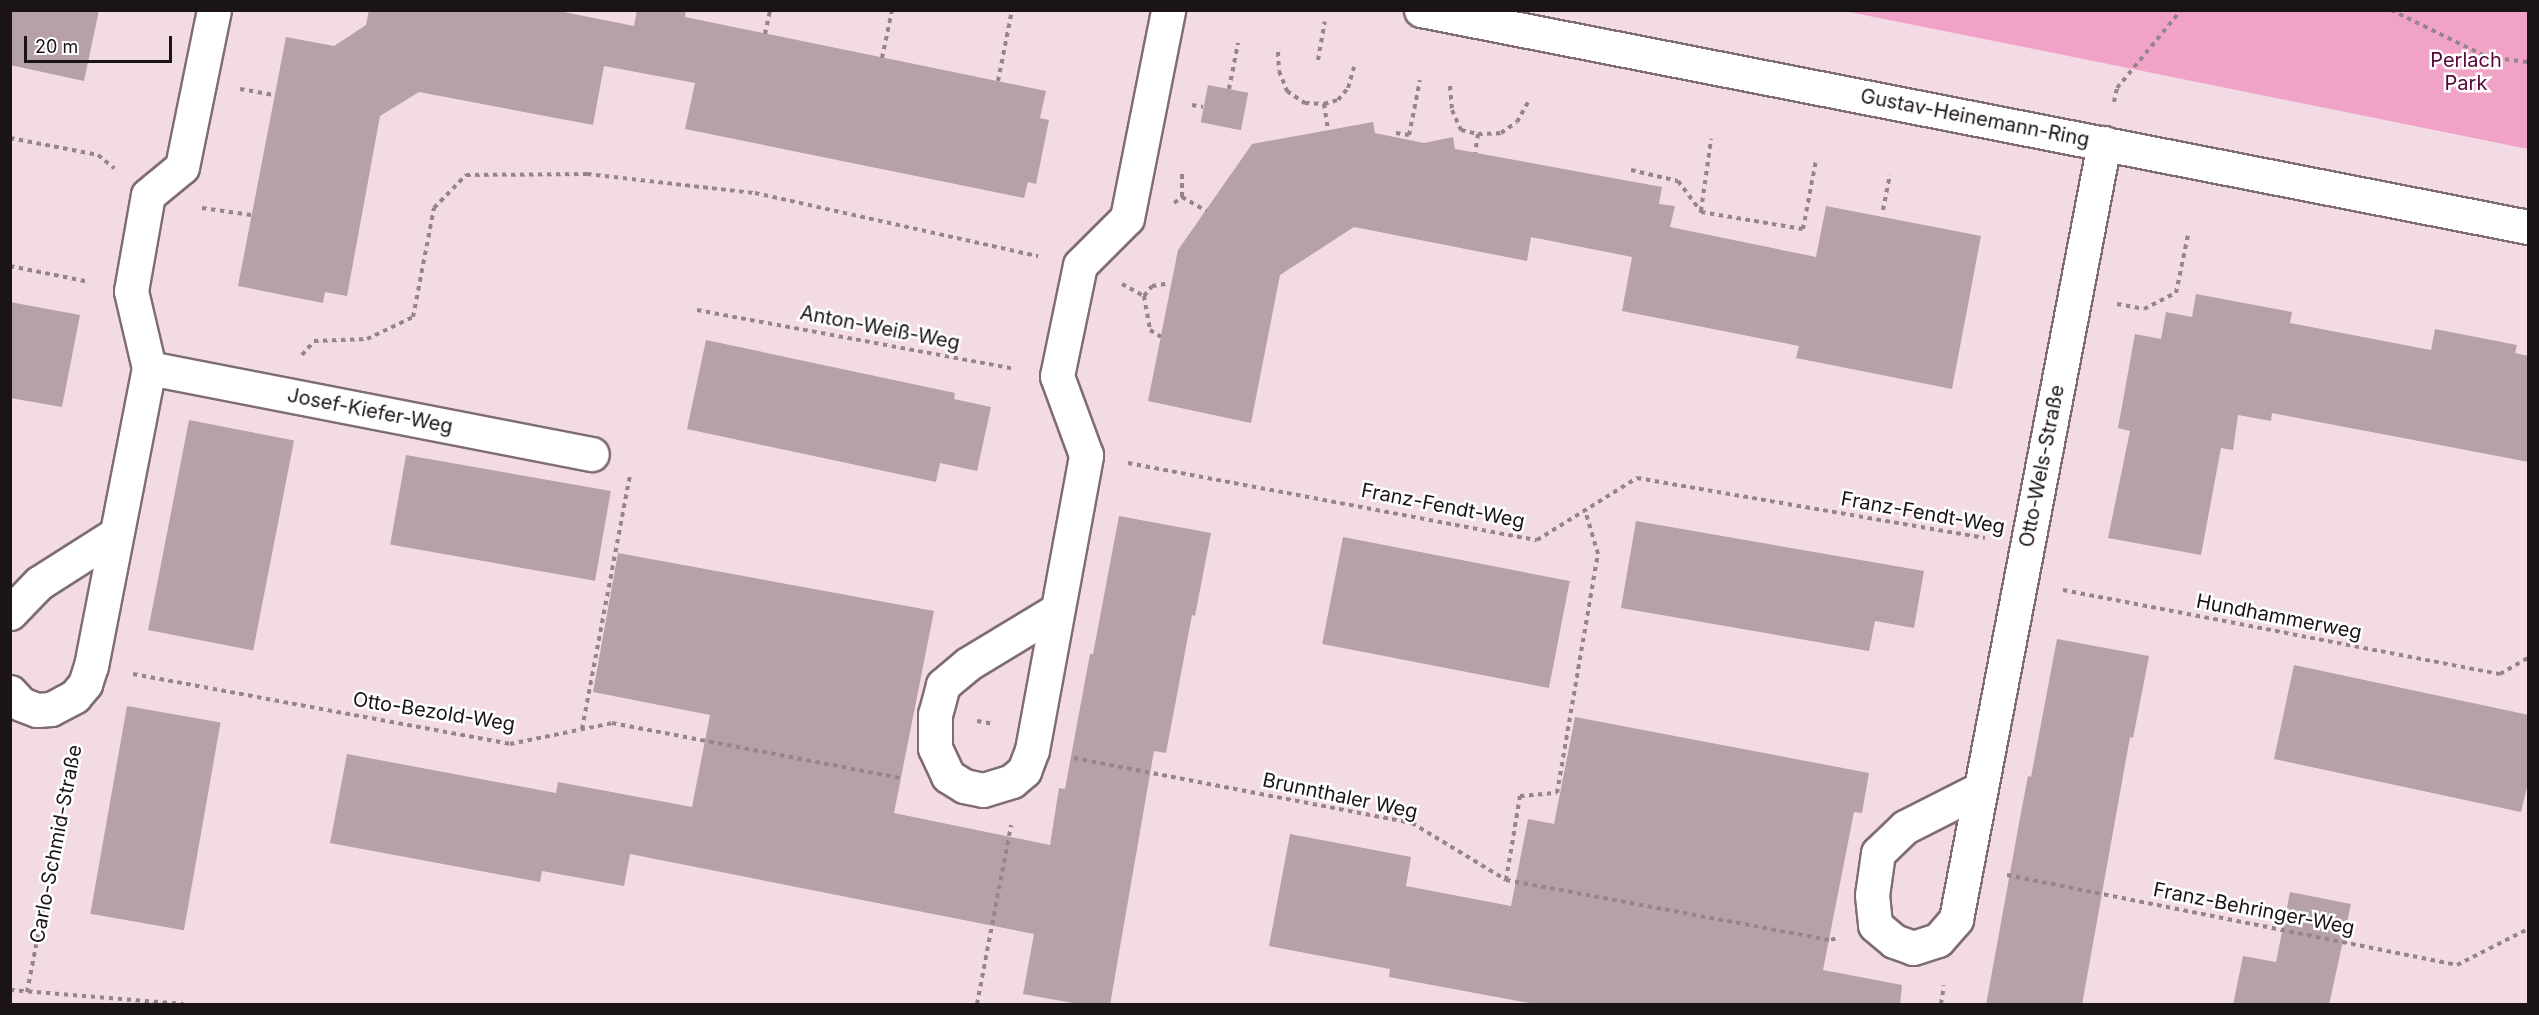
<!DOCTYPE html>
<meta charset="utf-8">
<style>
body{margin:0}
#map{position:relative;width:2539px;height:1015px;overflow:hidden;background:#f2dbe4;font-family:Inter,sans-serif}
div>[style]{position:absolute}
.green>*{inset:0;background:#f1a3c7}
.building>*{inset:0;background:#b6a1aa;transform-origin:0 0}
.path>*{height:4px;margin-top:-2px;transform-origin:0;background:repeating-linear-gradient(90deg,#95858b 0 4.5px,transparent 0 9px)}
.roads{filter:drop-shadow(2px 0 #7f6c74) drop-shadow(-2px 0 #7f6c74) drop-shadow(0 2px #7f6c74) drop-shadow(0 -2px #7f6c74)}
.minor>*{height:33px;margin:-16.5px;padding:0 16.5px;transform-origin:16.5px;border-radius:16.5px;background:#fff}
span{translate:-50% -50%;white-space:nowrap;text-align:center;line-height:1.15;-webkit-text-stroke:5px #fff;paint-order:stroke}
.park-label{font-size:20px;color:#560636}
.street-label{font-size:20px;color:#1b1417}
.frame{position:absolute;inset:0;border:12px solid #1b1417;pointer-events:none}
.scale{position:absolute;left:24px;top:36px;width:148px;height:27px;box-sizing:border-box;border:3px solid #1b1417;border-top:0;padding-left:8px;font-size:18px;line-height:21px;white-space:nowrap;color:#1b1417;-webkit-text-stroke:4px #fff;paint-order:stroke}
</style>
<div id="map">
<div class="green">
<i style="clip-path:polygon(1844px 11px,2528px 11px,2528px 149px,2044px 51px)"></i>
</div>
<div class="building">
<i style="clip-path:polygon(10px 10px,99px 10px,84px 81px,10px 65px)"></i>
<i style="clip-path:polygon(369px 10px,554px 10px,634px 26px,637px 10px,686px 10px,685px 17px,1046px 91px,1040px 118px,1049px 120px,1036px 184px,1028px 182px,1024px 198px,685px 129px,695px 83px,604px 66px,593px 125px,419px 92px,380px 116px,347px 296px,325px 292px,323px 303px,238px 286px,286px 37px,334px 46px,366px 25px)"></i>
<i style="left:1208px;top:85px;width:41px;height:38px;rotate:11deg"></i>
<i style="clip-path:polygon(1373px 122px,1375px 133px,1424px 143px,1453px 137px,1455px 149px,1662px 187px,1659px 204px,1675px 206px,1670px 227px,1816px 257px,1826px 206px,1981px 236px,1952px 389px,1796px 358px,1799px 346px,1622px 311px,1632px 257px,1531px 237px,1527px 261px,1354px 227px,1280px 275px,1251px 423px,1148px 401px,1178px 250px,1252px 144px)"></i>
<i style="clip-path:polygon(2196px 294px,2292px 312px,2290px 323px,2431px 350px,2435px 329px,2517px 345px,2515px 353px,2529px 356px,2529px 462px,2272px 413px,2271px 421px,2238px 415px,2233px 450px,2221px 448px,2201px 555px,2108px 538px,2130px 431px,2118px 428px,2135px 334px,2161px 339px,2166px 312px,2192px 317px)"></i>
<i style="clip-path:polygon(10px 302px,80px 315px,62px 407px,10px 398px)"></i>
<i style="clip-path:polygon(706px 340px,955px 393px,954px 399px,991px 407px,977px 471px,940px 463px,936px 482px,687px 429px)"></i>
<i style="left:189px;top:420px;width:107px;height:214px;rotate:11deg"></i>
<i style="left:406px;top:455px;width:208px;height:91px;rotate:10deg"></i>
<i style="clip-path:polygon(1119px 516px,1211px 533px,1195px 616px,1192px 615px,1166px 753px,1154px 751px,1110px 1005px,1084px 1005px,1023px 994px,1034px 934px,630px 854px,624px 886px,542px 871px,540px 882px,330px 843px,347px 754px,556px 793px,558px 782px,692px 807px,710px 715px,593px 692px,618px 553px,934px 611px,894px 813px,1050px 845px,1059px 788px,1065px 789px,1090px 654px,1093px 654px)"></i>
<i style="clip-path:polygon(1636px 521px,1924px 571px,1914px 628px,1875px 621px,1869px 651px,1621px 608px)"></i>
<i style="left:1343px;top:537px;width:231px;height:109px;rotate:11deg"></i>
<i style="clip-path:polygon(2057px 639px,2149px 656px,2133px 738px,2130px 737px,2082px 1005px,1986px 1005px,2020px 818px,2028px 776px,2031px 777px)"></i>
<i style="clip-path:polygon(2294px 665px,2529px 715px,2529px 779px,2521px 812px,2274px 759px)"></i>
<i style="left:127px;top:706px;width:95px;height:211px;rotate:10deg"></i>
<i style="clip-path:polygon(1575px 717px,1869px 773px,1862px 813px,1854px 812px,1823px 970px,1902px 985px,1900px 1005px,1540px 1005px,1389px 977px,1390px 969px,1269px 946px,1290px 834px,1411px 857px,1406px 886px,1511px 906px,1528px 819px,1554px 824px)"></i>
<i style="clip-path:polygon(2290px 892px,2351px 904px,2329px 1005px,2233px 1005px,2243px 956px,2276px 962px)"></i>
</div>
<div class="path">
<i style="left:2391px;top:10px;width:107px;rotate:26.1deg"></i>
<i style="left:2487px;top:57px;width:41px;rotate:7deg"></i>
<i style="left:765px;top:34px;width:25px;rotate:-78deg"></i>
<i style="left:1278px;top:52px;width:19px;rotate:87deg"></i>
<i style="left:1279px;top:71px;width:22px;rotate:68deg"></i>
<i style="left:1287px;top:91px;width:22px;rotate:34deg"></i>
<i style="left:1305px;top:103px;width:19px;rotate:3deg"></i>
<i style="left:1324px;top:104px;width:25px;rotate:81deg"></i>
<i style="left:882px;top:58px;width:49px;rotate:-78.2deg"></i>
<i style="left:1318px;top:60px;width:39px;rotate:-80deg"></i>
<i style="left:998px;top:81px;width:72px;rotate:-78.8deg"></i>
<i style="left:1450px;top:86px;width:24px;rotate:85deg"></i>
<i style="left:1452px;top:110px;width:22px;rotate:66deg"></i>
<i style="left:1461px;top:130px;width:17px;rotate:13deg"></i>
<i style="left:1478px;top:134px;width:19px;rotate:99deg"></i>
<i style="left:240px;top:89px;width:36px;rotate:10deg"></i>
<i style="left:1229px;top:89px;width:47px;rotate:-78.9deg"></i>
<i style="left:2114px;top:102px;width:14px;rotate:-78deg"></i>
<i style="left:2117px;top:88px;width:101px;rotate:-50.6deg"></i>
<i style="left:1324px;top:104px;width:15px;rotate:-16deg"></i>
<i style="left:1338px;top:100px;width:16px;rotate:-50deg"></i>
<i style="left:1348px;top:88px;width:22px;rotate:-74deg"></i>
<i style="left:1192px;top:105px;width:11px;rotate:10deg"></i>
<i style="left:1396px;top:133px;width:13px;rotate:9deg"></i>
<i style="left:1409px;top:135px;width:56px;rotate:-78.7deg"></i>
<i style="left:1478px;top:134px;width:23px;rotate:-2deg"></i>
<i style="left:1501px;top:133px;width:19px;rotate:-35deg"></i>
<i style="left:1517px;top:122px;width:23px;rotate:-61deg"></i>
<i style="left:10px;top:138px;width:90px;rotate:10.9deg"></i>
<i style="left:98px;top:155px;width:21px;rotate:39deg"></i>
<i style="left:1631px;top:170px;width:48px;rotate:13.2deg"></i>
<i style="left:1678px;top:181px;width:39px;rotate:53deg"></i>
<i style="left:1701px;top:212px;width:103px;rotate:9.5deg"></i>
<i style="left:1803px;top:229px;width:70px;rotate:-79.3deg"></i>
<i style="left:1182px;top:174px;width:23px;rotate:90deg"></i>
<i style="left:1174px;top:203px;width:10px;rotate:-37deg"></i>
<i style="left:1182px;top:197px;width:28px;rotate:30deg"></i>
<i style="left:202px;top:208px;width:50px;rotate:8deg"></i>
<i style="left:1883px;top:210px;width:36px;rotate:-79deg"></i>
<i style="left:1701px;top:211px;width:73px;rotate:-82.1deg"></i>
<i style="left:10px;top:266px;width:81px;rotate:11.4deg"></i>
<i style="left:1122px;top:284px;width:25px;rotate:29deg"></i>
<i style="left:1144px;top:296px;width:35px;rotate:80deg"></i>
<i style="left:1150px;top:330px;width:13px;rotate:32deg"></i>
<i style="left:1144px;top:296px;width:13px;rotate:-51deg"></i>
<i style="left:1152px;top:286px;width:18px;rotate:-9deg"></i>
<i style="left:2117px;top:304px;width:27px;rotate:10deg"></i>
<i style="left:2144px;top:309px;width:36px;rotate:-27deg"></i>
<i style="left:2176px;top:293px;width:59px;rotate:-78.3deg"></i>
<i style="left:697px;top:310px;width:323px;rotate:10.5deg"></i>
<i style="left:302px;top:355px;width:18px;rotate:-49deg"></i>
<i style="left:314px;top:341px;width:53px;rotate:-2.2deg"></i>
<i style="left:367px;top:339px;width:51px;rotate:-25.6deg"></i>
<i style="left:413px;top:317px;width:111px;rotate:-79.1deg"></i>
<i style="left:434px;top:208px;width:46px;rotate:-45.9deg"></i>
<i style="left:466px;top:175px;width:121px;rotate:-0.5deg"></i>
<i style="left:587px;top:174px;width:169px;rotate:6.5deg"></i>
<i style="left:755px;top:193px;width:290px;rotate:12.6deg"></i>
<i style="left:1128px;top:463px;width:416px;rotate:10.7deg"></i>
<i style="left:1537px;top:540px;width:118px;rotate:-31.8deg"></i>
<i style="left:1637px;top:478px;width:353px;rotate:9.8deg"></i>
<i style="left:2063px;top:590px;width:445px;rotate:10.9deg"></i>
<i style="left:2500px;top:674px;width:32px;rotate:-30deg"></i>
<i style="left:133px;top:674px;width:383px;rotate:10.5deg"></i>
<i style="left:510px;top:744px;width:104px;rotate:-11.6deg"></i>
<i style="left:612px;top:723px;width:294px;rotate:10.8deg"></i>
<i style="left:977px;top:721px;width:17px;rotate:10deg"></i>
<i style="left:582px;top:729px;width:258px;rotate:-79.3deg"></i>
<i style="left:1074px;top:758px;width:344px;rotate:10.9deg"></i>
<i style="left:1412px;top:823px;width:110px;rotate:31.2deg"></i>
<i style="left:1506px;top:880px;width:330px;rotate:10.5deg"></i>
<i style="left:1831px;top:940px;width:5px;rotate:-22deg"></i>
<i style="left:2007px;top:875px;width:459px;rotate:11.3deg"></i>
<i style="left:2457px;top:965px;width:80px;rotate:-26.9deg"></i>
<i style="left:1506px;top:880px;width:85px;rotate:-80.5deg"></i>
<i style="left:1520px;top:796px;width:37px;rotate:-5deg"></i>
<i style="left:1557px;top:793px;width:242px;rotate:-80.3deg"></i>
<i style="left:1598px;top:554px;width:46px;rotate:-106.5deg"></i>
<i style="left:10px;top:990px;width:174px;rotate:4.6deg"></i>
<i style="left:27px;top:992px;width:252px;rotate:-79deg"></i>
<i style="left:977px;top:1004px;width:182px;rotate:-79.2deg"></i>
<i style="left:1941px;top:1004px;width:19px;rotate:-81deg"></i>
</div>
<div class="roads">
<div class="minor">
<i style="left:1421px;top:10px;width:1128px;rotate:11.09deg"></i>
<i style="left:149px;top:368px;width:451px;rotate:11deg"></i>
<i style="left:1057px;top:610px;width:104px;rotate:148.8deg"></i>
<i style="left:968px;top:664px;width:33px;rotate:140deg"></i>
<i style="left:943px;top:685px;width:30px;rotate:105deg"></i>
<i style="left:935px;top:714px;width:34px;rotate:90deg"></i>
<i style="left:935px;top:748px;width:31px;rotate:65deg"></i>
<i style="left:948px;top:776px;width:19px;rotate:32deg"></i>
<i style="left:964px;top:786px;width:19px;rotate:12deg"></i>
<i style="left:983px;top:790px;width:30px;rotate:-17deg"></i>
<i style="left:1012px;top:781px;width:16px;rotate:-40deg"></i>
<i style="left:1024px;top:771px;width:22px;rotate:-69deg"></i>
<i style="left:1032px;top:750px;width:300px;rotate:-79.6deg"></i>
<i style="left:1086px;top:455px;width:84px;rotate:-110.2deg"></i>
<i style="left:1057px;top:376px;width:113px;rotate:-78.3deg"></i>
<i style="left:1080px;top:265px;width:66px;rotate:-45deg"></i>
<i style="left:1127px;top:218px;width:212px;rotate:-78.8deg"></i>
<i style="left:10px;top:613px;width:42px;rotate:-46deg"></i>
<i style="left:39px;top:583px;width:91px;rotate:-32.5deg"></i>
<i style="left:10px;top:692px;width:16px;rotate:47deg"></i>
<i style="left:21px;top:704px;width:17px;rotate:21deg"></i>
<i style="left:37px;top:710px;width:14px;rotate:-4deg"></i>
<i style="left:51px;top:709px;width:27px;rotate:-28deg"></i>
<i style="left:75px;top:696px;width:16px;rotate:-50deg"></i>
<i style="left:85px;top:684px;width:19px;rotate:-72deg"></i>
<i style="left:91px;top:666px;width:304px;rotate:-79deg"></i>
<i style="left:149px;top:368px;width:79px;rotate:-103.2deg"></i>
<i style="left:131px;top:291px;width:97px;rotate:-80deg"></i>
<i style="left:148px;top:195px;width:44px;rotate:-39.5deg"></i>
<i style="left:182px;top:167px;width:160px;rotate:-78.5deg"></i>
<i style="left:1980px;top:789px;width:84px;rotate:153.1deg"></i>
<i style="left:1905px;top:827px;width:37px;rotate:136deg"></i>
<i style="left:1878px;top:853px;width:42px;rotate:98.1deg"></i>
<i style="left:1872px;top:895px;width:30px;rotate:84deg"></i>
<i style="left:1875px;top:925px;width:25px;rotate:40deg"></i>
<i style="left:1894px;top:941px;width:20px;rotate:20deg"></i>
<i style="left:1913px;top:948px;width:26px;rotate:-18deg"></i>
<i style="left:1938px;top:940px;width:28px;rotate:-49deg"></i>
<i style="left:1956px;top:919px;width:790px;rotate:-79.2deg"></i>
</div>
</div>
<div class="park-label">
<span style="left:2466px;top:72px">Perlach<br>Park</span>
</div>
<div class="street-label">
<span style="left:1975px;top:118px;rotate:11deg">Gustav-Heinemann-Ring</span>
<span style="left:880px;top:328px;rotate:11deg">Anton-Weiß-Weg</span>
<span style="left:370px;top:411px;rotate:11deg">Josef-Kiefer-Weg</span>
<span style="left:2042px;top:466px;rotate:-79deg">Otto-Wels-Straße</span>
<span style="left:1443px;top:506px;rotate:11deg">Franz-Fendt-Weg</span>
<span style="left:1923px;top:513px;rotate:10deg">Franz-Fendt-Weg</span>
<span style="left:2279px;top:617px;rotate:11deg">Hundhammerweg</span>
<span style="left:434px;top:712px;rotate:9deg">Otto-Bezold-Weg</span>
<span style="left:1340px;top:796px;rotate:12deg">Brunnthaler Weg</span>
<span style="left:56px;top:844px;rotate:-79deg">Carlo-Schmid-Straße</span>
<span style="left:2254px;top:909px;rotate:11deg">Franz-Behringer-Weg</span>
</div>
<div class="frame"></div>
<div class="scale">20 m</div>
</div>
